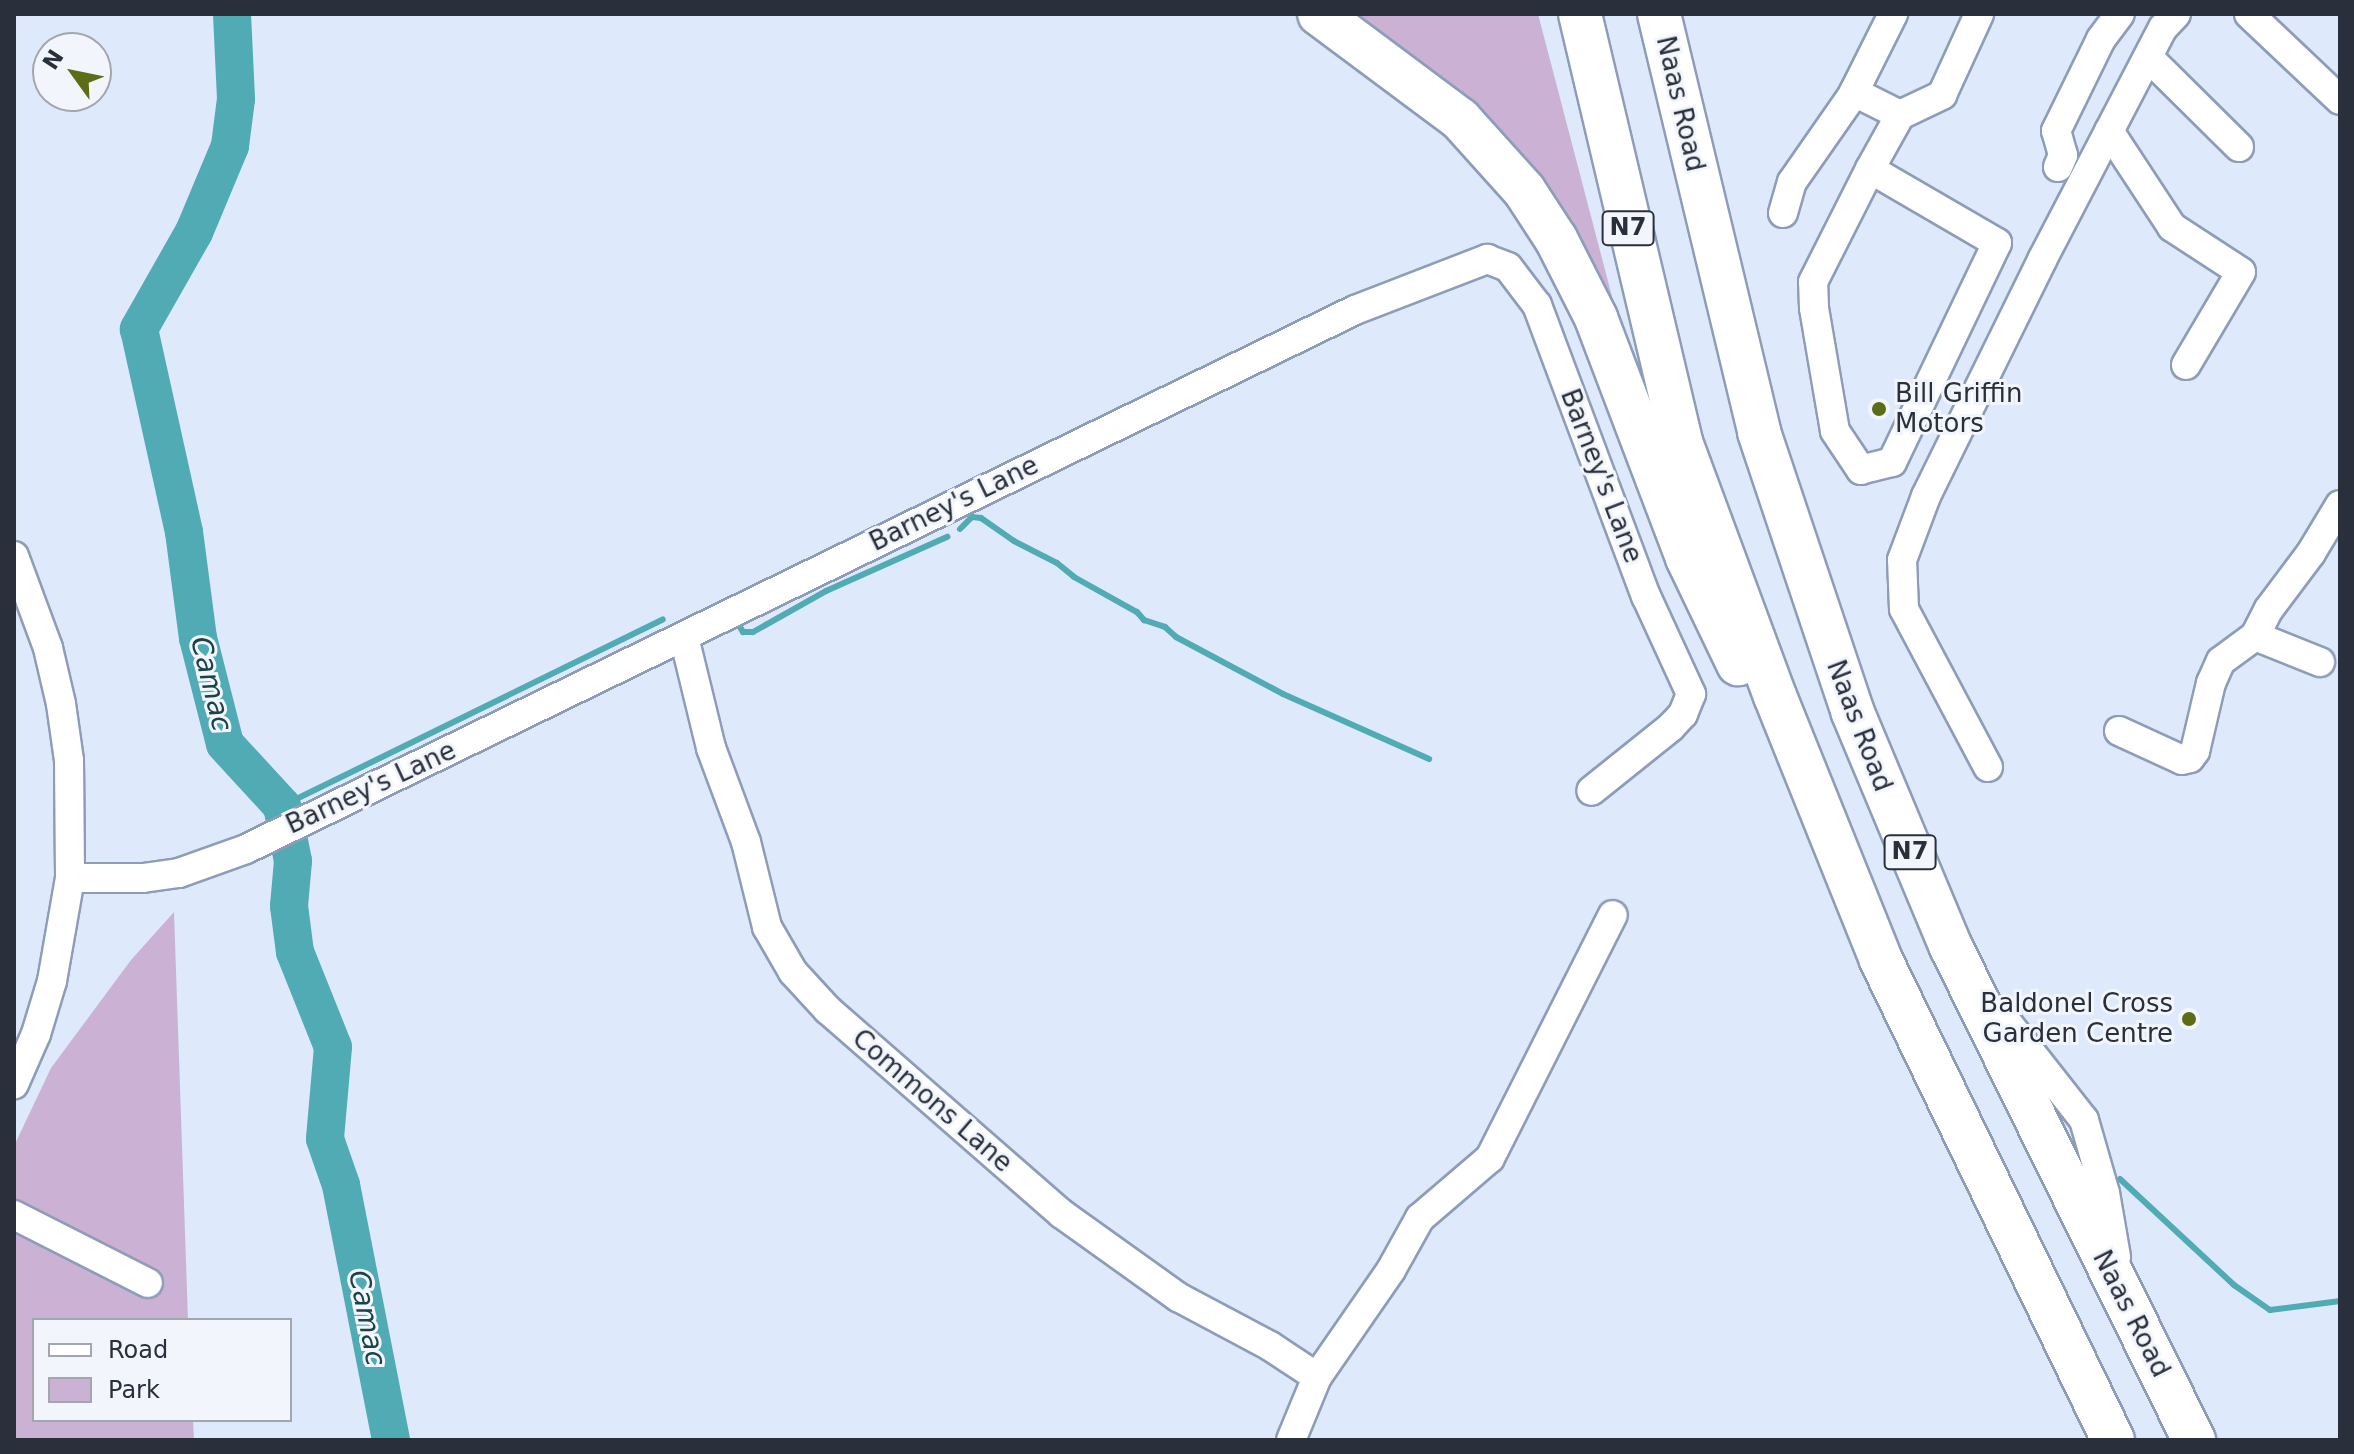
<!DOCTYPE html>
<style>
body{margin:0}
#map{position:relative;width:2354px;height:1454px;overflow:hidden;background:#dee9fb;font-family:"DejaVu Sans",sans-serif}
div>[style]{position:absolute}
.green>*{inset:0;background:#cbb2d5}
.stream>*{height:6px;margin:-3px;padding:0 3px;transform-origin:3px;border-radius:3px;background:#50abb4}
.river>*{height:38px;margin:-19px;padding:0 19px;transform-origin:19px;border-radius:19px;background:#50abb4}
.roads{filter:drop-shadow(2px 0 #8d9db9) drop-shadow(-2px 0 #8d9db9) drop-shadow(0 2px #8d9db9) drop-shadow(0 -2px #8d9db9)}
.minor>*{height:28px;margin:-14px;padding:0 14px;transform-origin:14px;border-radius:14px;background:#fff}
.highway>*{height:42px;margin:-21px;padding:0 21px;transform-origin:21px;border-radius:21px;background:#fff}
.dots>*{width:22px;height:22px;translate:-50% -50%;box-sizing:border-box;border:4px solid #f2f6fc;border-radius:50%}
span{translate:-50% -50%;white-space:nowrap;text-align:center;line-height:1.15;-webkit-text-stroke:6px #f2f6fc;paint-order:stroke}
.shield-label span{padding:2px 6px;background:#f2f6fc;border:2px solid;border-radius:6px;-webkit-text-stroke-width:0}
.shield-label{font-size:24px;color:#292f3b;font-weight:700}
.street-label{font-size:26px;color:#292f3b}
.poi-label{font-size:26px;color:#292f3b}
.left{translate:0 -50%;text-align:left}
.right{translate:-100% -50%;text-align:right}
.water-label{font-size:28px;color:#194347;font-style:italic}
.frame{position:absolute;inset:0;border:16px solid #292f3b;pointer-events:none}
.legend{position:absolute;left:32px;top:1318px;width:260px;height:104px;box-sizing:border-box;background:#f2f6fc;border:2px solid #a2a6af;margin:0;padding:10px 14px;list-style:none;font-size:24px;color:#292f3b}
.legend li{display:flex;align-items:center;gap:16px;height:40px}
.legend b{width:40px;border:2px solid #a2a6af}
.north{position:absolute;left:32px;top:32px;width:80px;height:80px;box-sizing:border-box;background:#f2f6fc;border:2px solid #a2a6af;border-radius:50%;rotate:303deg;font-size:22px;font-weight:700;line-height:32px;text-align:center;color:#292f3b}
.north::after{content:'';display:block;margin:auto;width:28px;height:36px;background:#5d6c17;clip-path:polygon(50% 0,100% 100%,50% 72%,0 100%)}
</style>
<div id="map">
<div class="green">
<i style="clip-path:polygon(1338px 14px,1538px 14px,1626px 350px,1576px 242px)"></i>
<i style="clip-path:polygon(174px 912px,188px 1320px,34px 1320px,34px 1420px,193px 1420px,194px 1440px,14px 1440px,14px 1146px,51px 1068px,131px 960px)"></i>
</div>
<div class="stream">
<i style="left:960px;top:529px;width:17px;rotate:-45deg"></i>
<i style="left:972px;top:517px;width:9px;rotate:6deg"></i>
<i style="left:981px;top:518px;width:40px;rotate:34.9deg"></i>
<i style="left:1014px;top:541px;width:48px;rotate:27.1deg"></i>
<i style="left:1057px;top:563px;width:22px;rotate:39deg"></i>
<i style="left:1074px;top:577px;width:72px;rotate:29.1deg"></i>
<i style="left:1137px;top:612px;width:11px;rotate:49deg"></i>
<i style="left:1144px;top:620px;width:22px;rotate:18deg"></i>
<i style="left:1165px;top:627px;width:15px;rotate:42deg"></i>
<i style="left:1176px;top:637px;width:121px;rotate:28deg"></i>
<i style="left:1283px;top:694px;width:160px;rotate:24deg"></i>
<i style="left:740px;top:627px;width:6px;rotate:59deg"></i>
<i style="left:743px;top:632px;width:10px"></i>
<i style="left:753px;top:632px;width:84px;rotate:-29.3deg"></i>
<i style="left:826px;top:591px;width:133px;rotate:-24.1deg"></i>
<i style="left:282px;top:806px;width:424px;rotate:-26.1deg"></i>
<i style="left:2120px;top:1179px;width:156px;rotate:42.9deg"></i>
<i style="left:2234px;top:1285px;width:44px;rotate:34.8deg"></i>
<i style="left:2270px;top:1310px;width:71px;rotate:-7.3deg"></i>
</div>
<div class="river">
<i style="left:232px;top:14px;width:85px;rotate:87.3deg"></i>
<i style="left:236px;top:99px;width:47px;rotate:97.3deg"></i>
<i style="left:230px;top:146px;width:93px;rotate:112.7deg"></i>
<i style="left:194px;top:232px;width:112px;rotate:119.6deg"></i>
<i style="left:139px;top:329px;width:208px;rotate:77.5deg"></i>
<i style="left:184px;top:532px;width:107px;rotate:82.5deg"></i>
<i style="left:198px;top:638px;width:109px;rotate:75.7deg"></i>
<i style="left:225px;top:744px;width:84px;rotate:47.4deg"></i>
<i style="left:282px;top:806px;width:56px;rotate:78.7deg"></i>
<i style="left:293px;top:861px;width:45px;rotate:95.1deg"></i>
<i style="left:289px;top:906px;width:46px;rotate:82.6deg"></i>
<i style="left:295px;top:952px;width:102px;rotate:68.2deg"></i>
<i style="left:333px;top:1047px;width:92px;rotate:95deg"></i>
<i style="left:325px;top:1139px;width:49px;rotate:70.8deg"></i>
<i style="left:341px;top:1185px;width:260px;rotate:78.9deg"></i>
</div>
<div class="roads">
<div class="minor">
<i style="left:2249px;top:14px;width:125px;rotate:43.4deg"></i>
<i style="left:2148px;top:57px;width:128px;rotate:44.7deg"></i>
<i style="left:1854px;top:92px;width:51px;rotate:26.6deg"></i>
<i style="left:2109px;top:131px;width:115px;rotate:56.7deg"></i>
<i style="left:2172px;top:227px;width:82px;rotate:33.1deg"></i>
<i style="left:2241px;top:272px;width:108px;rotate:120.6deg"></i>
<i style="left:2058px;top:167px;width:13px;rotate:-67deg"></i>
<i style="left:2063px;top:155px;width:25px;rotate:-106deg"></i>
<i style="left:2056px;top:131px;width:102px;rotate:-63.9deg"></i>
<i style="left:2101px;top:39px;width:31px;rotate:-53deg"></i>
<i style="left:1870px;top:169px;width:147px;rotate:30.2deg"></i>
<i style="left:1997px;top:243px;width:243px;rotate:115.6deg"></i>
<i style="left:1892px;top:462px;width:32px;rotate:166deg"></i>
<i style="left:1861px;top:470px;width:47px;rotate:-123.7deg"></i>
<i style="left:1835px;top:431px;width:125px;rotate:-99.7deg"></i>
<i style="left:1814px;top:308px;width:26px;rotate:-92deg"></i>
<i style="left:1813px;top:282px;width:127px;rotate:-63.2deg"></i>
<i style="left:1870px;top:169px;width:62px;rotate:-60.9deg"></i>
<i style="left:1900px;top:115px;width:47px;rotate:-25.5deg"></i>
<i style="left:1942px;top:95px;width:89px;rotate:-65.4deg"></i>
<i style="left:1783px;top:213px;width:32px;rotate:-74deg"></i>
<i style="left:1792px;top:182px;width:105px;rotate:-55.1deg"></i>
<i style="left:1852px;top:96px;width:92px;rotate:-63.4deg"></i>
<i style="left:14px;top:556px;width:98px;rotate:69.7deg"></i>
<i style="left:48px;top:648px;width:57px;rotate:76.9deg"></i>
<i style="left:61px;top:704px;width:57px;rotate:81.9deg"></i>
<i style="left:69px;top:760px;width:118px;rotate:89.5deg"></i>
<i style="left:70px;top:878px;width:105px;rotate:99.9deg"></i>
<i style="left:52px;top:981px;width:55px;rotate:106.8deg"></i>
<i style="left:36px;top:1034px;width:55px;rotate:113.7deg"></i>
<i style="left:2255px;top:636px;width:70px;rotate:21.8deg"></i>
<i style="left:684px;top:637px;width:114px;rotate:76.3deg"></i>
<i style="left:711px;top:748px;width:100px;rotate:69.6deg"></i>
<i style="left:746px;top:842px;width:88px;rotate:76.1deg"></i>
<i style="left:767px;top:927px;width:52px;rotate:60deg"></i>
<i style="left:793px;top:972px;width:52px;rotate:47.4deg"></i>
<i style="left:828px;top:1010px;width:310px;rotate:41.1deg"></i>
<i style="left:1062px;top:1214px;width:143px;rotate:35.6deg"></i>
<i style="left:1178px;top:1297px;width:104px;rotate:28deg"></i>
<i style="left:1270px;top:1346px;width:56px;rotate:33.4deg"></i>
<i style="left:1317px;top:1377px;width:68px;rotate:112.4deg"></i>
<i style="left:2119px;top:731px;width:69px;rotate:24.7deg"></i>
<i style="left:2182px;top:760px;width:8px;rotate:-14deg"></i>
<i style="left:2190px;top:758px;width:9px;rotate:-54deg"></i>
<i style="left:2195px;top:751px;width:70px;rotate:-76.8deg"></i>
<i style="left:2211px;top:683px;width:24px;rotate:-66deg"></i>
<i style="left:2221px;top:661px;width:42px;rotate:-36.3deg"></i>
<i style="left:2255px;top:636px;width:30px;rotate:-63deg"></i>
<i style="left:2269px;top:609px;width:70px;rotate:-53.1deg"></i>
<i style="left:2311px;top:553px;width:56px;rotate:-58.9deg"></i>
<i style="left:1988px;top:767px;width:179px;rotate:-118deg"></i>
<i style="left:1904px;top:609px;width:49px;rotate:-92.3deg"></i>
<i style="left:1902px;top:560px;width:68px;rotate:-69.4deg"></i>
<i style="left:1926px;top:496px;width:263px;rotate:-63.8deg"></i>
<i style="left:2042px;top:260px;width:262px;rotate:-62.5deg"></i>
<i style="left:2163px;top:28px;width:19px;rotate:-47deg"></i>
<i style="left:70px;top:878px;width:73px"></i>
<i style="left:143px;top:878px;width:36px;rotate:-8deg"></i>
<i style="left:179px;top:873px;width:71px;rotate:-19.7deg"></i>
<i style="left:246px;top:849px;width:1233px;rotate:-25.92deg"></i>
<i style="left:1355px;top:310px;width:142px;rotate:-21.1deg"></i>
<i style="left:1487px;top:259px;width:22px;rotate:21deg"></i>
<i style="left:1508px;top:267px;width:48px;rotate:52.7deg"></i>
<i style="left:1537px;top:305px;width:311px;rotate:69.5deg"></i>
<i style="left:1646px;top:596px;width:108px;rotate:65.3deg"></i>
<i style="left:1691px;top:694px;width:22px;rotate:112deg"></i>
<i style="left:1683px;top:714px;width:18px;rotate:133deg"></i>
<i style="left:1671px;top:727px;width:102px;rotate:141.3deg"></i>
<i style="left:1999px;top:1012px;width:137px;rotate:51.8deg"></i>
<i style="left:2084px;top:1120px;width:76px;rotate:74deg"></i>
<i style="left:2105px;top:1193px;width:65px;rotate:80.2deg"></i>
<i style="left:14px;top:1215px;width:150px;rotate:26.9deg"></i>
<i style="left:1317px;top:1377px;width:130px;rotate:-55.3deg"></i>
<i style="left:1391px;top:1270px;width:60px;rotate:-60.9deg"></i>
<i style="left:1420px;top:1218px;width:92px;rotate:-40.6deg"></i>
<i style="left:1490px;top:1158px;width:272px;rotate:-63.2deg"></i>
</div>
<div class="highway">
<i style="left:1319px;top:14px;width:176px;rotate:36.7deg"></i>
<i style="left:1460px;top:119px;width:96px;rotate:48deg"></i>
<i style="left:1524px;top:190px;width:59px;rotate:56.9deg"></i>
<i style="left:1556px;top:239px;width:89px;rotate:63.1deg"></i>
<i style="left:1596px;top:318px;width:257px;rotate:69.2deg"></i>
<i style="left:1687px;top:558px;width:118px;rotate:64.3deg"></i>
<i style="left:1580px;top:14px;width:440px;rotate:76.7deg"></i>
<i style="left:1681px;top:442px;width:271px;rotate:69.7deg"></i>
<i style="left:1775px;top:696px;width:284px;rotate:68.1deg"></i>
<i style="left:1881px;top:960px;width:533px;rotate:64.2deg"></i>
<i style="left:1659px;top:14px;width:430px;rotate:76.5deg"></i>
<i style="left:1759px;top:432px;width:296px;rotate:71.5deg"></i>
<i style="left:1853px;top:713px;width:254px;rotate:67.3deg"></i>
<i style="left:1951px;top:947px;width:550px;rotate:63.76deg"></i>
</div>
</div>
<div class="dots">
<i style="left:1879px;top:409px;background:#5d6c17"></i>
<i style="left:2189px;top:1019px;background:#5d6c17"></i>
</div>
<div class="shield-label">
<span style="left:1628px;top:228px">N7</span>
<span style="left:1910px;top:852px">N7</span>
</div>
<div class="street-label">
<span style="left:1680px;top:104px;rotate:77deg">Naas Road</span>
<span style="left:1601px;top:476px;rotate:69deg">Barney's Lane</span>
<span style="left:954px;top:504px;rotate:-26deg">Barney's Lane</span>
<span style="left:1859px;top:726px;rotate:69deg">Naas Road</span>
<span style="left:371px;top:788px;rotate:-25deg">Barney's Lane</span>
<span style="left:932px;top:1101px;rotate:41deg">Commons Lane</span>
<span style="left:2131px;top:1314px;rotate:63deg">Naas Road</span>
</div>
<div class="poi-label">
<span class="left" style="left:1895px;top:409px">Bill Griffin<br>Motors</span>
<span class="right" style="left:2173px;top:1019px">Baldonel Cross<br>Garden Centre</span>
</div>
<div class="water-label">
<span style="left:211px;top:684px;rotate:76deg">Camac</span>
<span style="left:367px;top:1318px;rotate:79deg">Camac</span>
</div>
<div class="frame"></div>
<ul class="legend">
<li><b style="height:10px;background:#fff"></b>Road</li>
<li><b style="height:22px;background:#cbb2d5"></b>Park</li>
</ul>
<div class="north">N</div>
</div>
